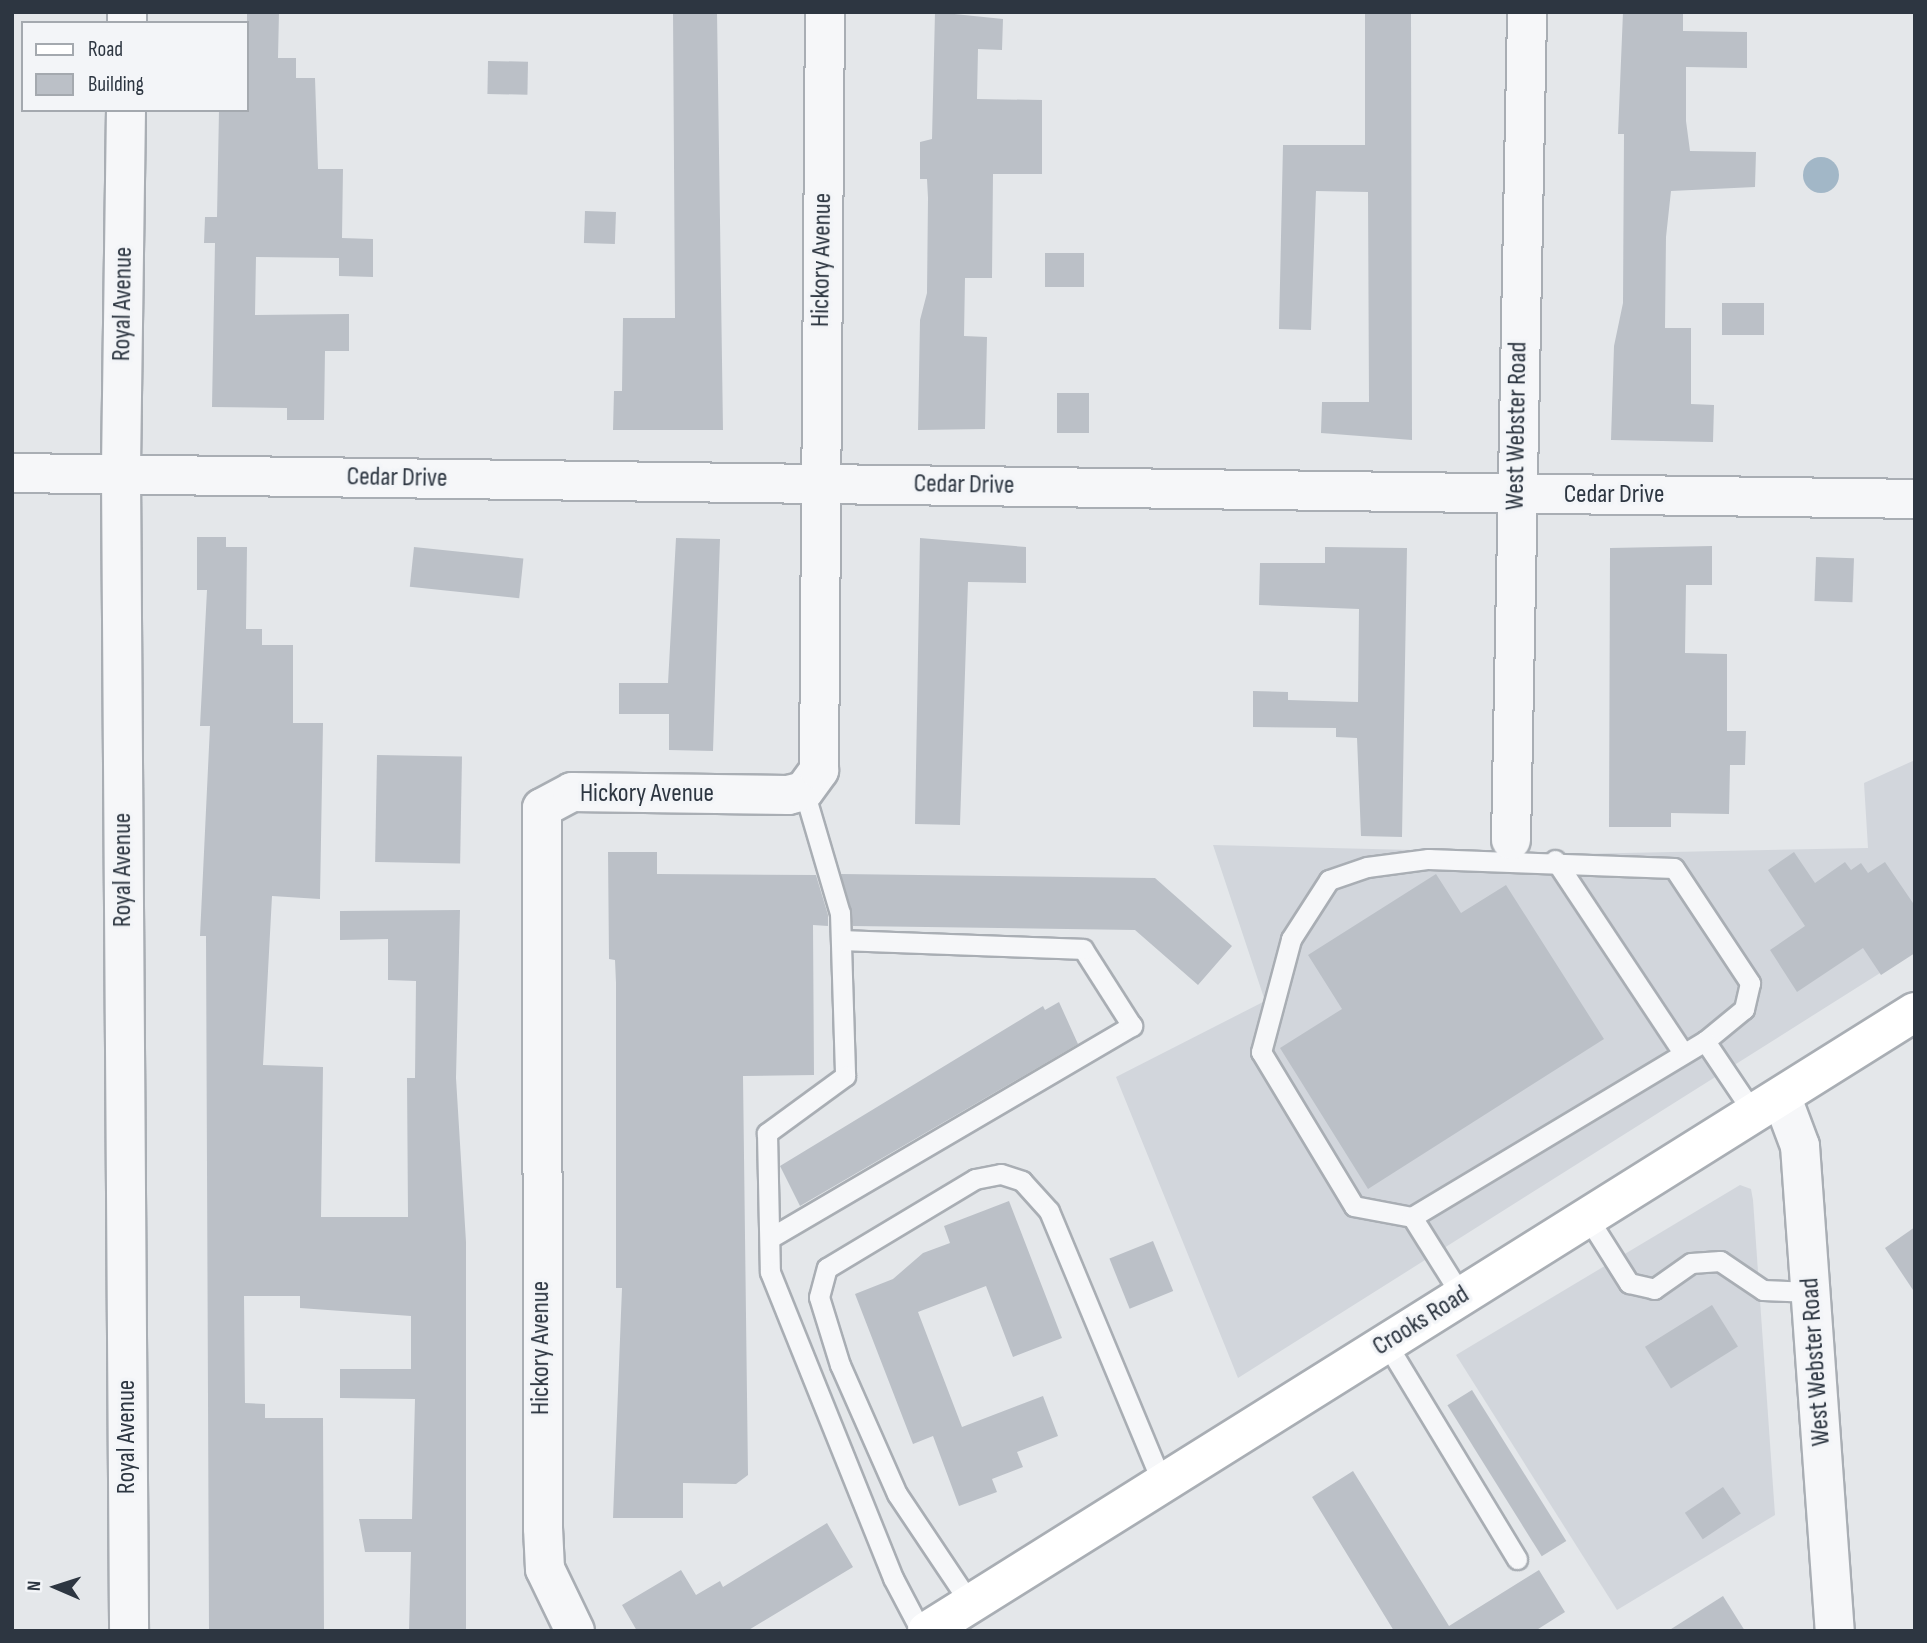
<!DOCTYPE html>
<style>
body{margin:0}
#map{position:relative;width:1927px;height:1643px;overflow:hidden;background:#e4e7ea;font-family:"Sofia Sans Condensed",sans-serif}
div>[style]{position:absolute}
.built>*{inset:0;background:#d2d6dc}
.water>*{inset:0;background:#a2b7c7}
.round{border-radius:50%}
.building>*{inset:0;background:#bbc0c7;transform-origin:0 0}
.roads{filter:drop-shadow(2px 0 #a9aeb4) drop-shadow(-2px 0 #a9aeb4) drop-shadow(0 2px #a9aeb4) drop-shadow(0 -2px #a9aeb4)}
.service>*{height:19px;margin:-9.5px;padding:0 9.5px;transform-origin:9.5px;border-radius:9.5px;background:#f6f7f9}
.minor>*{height:38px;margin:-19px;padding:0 19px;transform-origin:19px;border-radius:19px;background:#f6f7f9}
.tertiary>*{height:38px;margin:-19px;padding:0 19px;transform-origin:19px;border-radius:19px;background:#f6f7f9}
.secondary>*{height:38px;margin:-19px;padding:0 19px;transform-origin:19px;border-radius:19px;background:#fff}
span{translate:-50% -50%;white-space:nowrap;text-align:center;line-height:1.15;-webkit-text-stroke:7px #f3f5f8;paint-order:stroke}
.street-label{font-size:26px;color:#2d3641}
.frame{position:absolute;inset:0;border:14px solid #2d3641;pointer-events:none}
.legend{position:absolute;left:21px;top:21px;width:228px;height:91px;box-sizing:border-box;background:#f3f5f8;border:2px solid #a4a9af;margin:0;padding:9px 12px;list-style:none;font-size:21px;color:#2d3641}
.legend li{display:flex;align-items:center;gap:14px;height:35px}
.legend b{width:35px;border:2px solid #a4a9af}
.north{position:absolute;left:21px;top:1552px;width:70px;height:70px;-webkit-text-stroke:5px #f3f5f8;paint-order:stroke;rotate:273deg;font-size:19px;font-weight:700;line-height:28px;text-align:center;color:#2d3641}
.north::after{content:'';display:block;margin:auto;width:24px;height:32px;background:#2d3641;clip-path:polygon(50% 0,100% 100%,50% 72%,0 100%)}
</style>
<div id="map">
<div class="built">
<i style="clip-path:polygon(1915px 760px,1915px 951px,1238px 1378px,1116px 1077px,1265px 1001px,1213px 845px,1576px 854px,1868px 848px,1864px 783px)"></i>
<i style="clip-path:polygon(1740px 1185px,1751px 1189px,1753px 1200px,1775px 1515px,1617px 1610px,1456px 1355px)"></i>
</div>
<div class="water">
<i class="round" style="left:1803px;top:157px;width:36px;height:36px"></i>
</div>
<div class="building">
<i style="clip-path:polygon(247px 12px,279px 12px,278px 58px,296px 58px,296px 78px,315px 78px,318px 169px,343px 169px,342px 238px,373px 239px,373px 277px,339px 276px,339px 258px,256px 257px,255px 315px,349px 314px,349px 351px,325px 351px,324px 420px,287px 420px,287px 408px,212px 407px,215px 243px,204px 243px,205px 217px,217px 217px,219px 110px,247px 110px)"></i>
<i style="clip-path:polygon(673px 12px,717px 12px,723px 430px,613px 430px,614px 391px,622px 391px,623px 318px,675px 318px)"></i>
<i style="clip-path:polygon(935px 12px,1003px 19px,1002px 50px,978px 49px,977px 99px,1042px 100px,1042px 174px,993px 174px,992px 278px,965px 278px,964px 336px,987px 337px,985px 429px,918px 430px,920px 320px,927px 293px,928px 198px,927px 179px,920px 179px,920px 142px,932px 139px)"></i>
<i style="clip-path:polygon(1365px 12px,1411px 12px,1412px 440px,1321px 433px,1322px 402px,1369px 402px,1368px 192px,1316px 191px,1311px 330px,1279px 329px,1283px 145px,1365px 145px)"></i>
<i style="clip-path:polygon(1623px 12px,1683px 12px,1683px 31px,1747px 32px,1747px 68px,1686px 67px,1686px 121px,1690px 151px,1756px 152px,1755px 187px,1671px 191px,1666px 237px,1665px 328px,1691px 328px,1691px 404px,1714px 405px,1713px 442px,1611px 440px,1614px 346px,1623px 303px,1624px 134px,1618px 134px)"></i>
<i style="left:488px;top:61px;width:40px;height:33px;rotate:1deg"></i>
<i style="left:585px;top:211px;width:31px;height:32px;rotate:2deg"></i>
<i style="left:1045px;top:253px;width:39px;height:34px"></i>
<i style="left:1722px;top:303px;width:42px;height:32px"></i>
<i style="left:1057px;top:393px;width:32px;height:40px"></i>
<i style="clip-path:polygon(197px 537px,226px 537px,226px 547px,247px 547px,246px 629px,262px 629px,262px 645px,293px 645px,293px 723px,323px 723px,320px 899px,272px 896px,263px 1065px,323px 1067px,321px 1217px,408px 1217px,407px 1078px,415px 1078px,416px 981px,388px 980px,388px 939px,340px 940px,340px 911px,460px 910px,456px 1078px,466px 1242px,466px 1631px,409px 1631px,411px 1552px,365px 1552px,359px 1519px,412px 1519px,415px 1399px,340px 1398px,340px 1369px,411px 1369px,411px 1316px,300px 1308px,300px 1296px,244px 1296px,245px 1403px,265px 1404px,265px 1418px,323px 1418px,324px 1631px,209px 1631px,206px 936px,200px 936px,210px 726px,200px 726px,207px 590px,197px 590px)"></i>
<i style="clip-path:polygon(676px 538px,720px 539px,713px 751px,669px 750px,669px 714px,619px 714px,619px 683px,668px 683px)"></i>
<i style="clip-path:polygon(920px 538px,1026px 547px,1026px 583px,968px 582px,960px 825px,915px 824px)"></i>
<i style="clip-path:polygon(1712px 546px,1712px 585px,1686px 585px,1685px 653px,1727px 654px,1727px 731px,1746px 731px,1745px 765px,1730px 765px,1729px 814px,1671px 813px,1671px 827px,1609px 827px,1610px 548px)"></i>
<i style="left:414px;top:547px;width:110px;height:40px;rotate:6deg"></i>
<i style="clip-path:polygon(1325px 547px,1407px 548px,1402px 837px,1361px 836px,1357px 738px,1336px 737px,1336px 728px,1253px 727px,1253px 691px,1288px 692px,1288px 700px,1358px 702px,1359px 609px,1259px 605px,1260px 563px,1325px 563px)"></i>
<i style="left:1816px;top:557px;width:38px;height:44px;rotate:2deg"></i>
<i style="left:377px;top:755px;width:85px;height:107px;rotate:1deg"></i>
<i style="clip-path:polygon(608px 852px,657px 852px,657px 874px,816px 875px,828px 915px,828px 926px,813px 925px,814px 1075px,743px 1076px,748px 1475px,736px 1484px,683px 1483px,683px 1518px,613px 1518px,622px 1288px,616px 1288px,616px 983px,615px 960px,609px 959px)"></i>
<i style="clip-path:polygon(1794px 852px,1815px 883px,1845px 862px,1851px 870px,1861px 863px,1868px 873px,1885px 862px,1915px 906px,1915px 953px,1881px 975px,1863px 948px,1797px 992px,1770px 950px,1805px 926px,1768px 870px)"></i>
<i style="clip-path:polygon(841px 874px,1155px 878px,1232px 946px,1198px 985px,1135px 930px,853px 926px)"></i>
<i style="clip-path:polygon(1436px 874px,1461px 913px,1506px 885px,1604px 1039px,1368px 1189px,1280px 1048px,1342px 1009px,1308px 955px)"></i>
<i style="clip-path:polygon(1059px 1002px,1078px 1044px,800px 1206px,780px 1166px,1043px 1006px,1045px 1010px)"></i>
<i style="clip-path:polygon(1009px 1201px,1062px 1338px,1013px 1357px,986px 1286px,918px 1312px,962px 1427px,1043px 1396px,1058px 1436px,1017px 1452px,1023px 1467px,992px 1479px,997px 1492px,959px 1506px,933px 1436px,913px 1444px,855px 1294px,893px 1279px,923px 1253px,950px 1243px,944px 1226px)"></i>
<i style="clip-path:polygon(1915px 1227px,1915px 1293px,1885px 1248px)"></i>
<i style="left:1153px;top:1241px;width:54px;height:47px;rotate:68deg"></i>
<i style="left:1712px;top:1305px;width:49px;height:79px;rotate:58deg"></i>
<i style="left:1472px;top:1390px;width:178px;height:29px;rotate:58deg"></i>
<i style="clip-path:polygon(1353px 1471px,1449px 1626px,1539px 1570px,1565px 1612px,1535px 1631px,1394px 1631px,1312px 1497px)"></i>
<i style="left:1723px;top:1487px;width:32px;height:46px;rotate:56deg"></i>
<i style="clip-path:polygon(827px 1523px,853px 1567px,747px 1631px,637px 1631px,622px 1605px,681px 1570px,696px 1595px,720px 1581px,723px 1587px)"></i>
<i style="clip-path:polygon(1723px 1596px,1745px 1631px,1668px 1631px)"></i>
</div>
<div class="roads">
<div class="service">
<i style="left:804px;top:791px;width:127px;rotate:73.6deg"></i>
<i style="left:840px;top:913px;width:163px;rotate:88.2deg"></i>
<i style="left:845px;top:1076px;width:97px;rotate:143.8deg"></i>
<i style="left:767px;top:1133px;width:139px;rotate:88.8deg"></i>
<i style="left:770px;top:1272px;width:330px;rotate:68.1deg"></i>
<i style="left:893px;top:1578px;width:60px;rotate:62.2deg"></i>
<i style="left:1555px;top:860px;width:232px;rotate:56.4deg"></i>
<i style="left:1412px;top:1217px;width:59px;rotate:-169.3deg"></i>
<i style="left:1354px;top:1206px;width:180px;rotate:-121.1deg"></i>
<i style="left:1261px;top:1052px;width:117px;rotate:-75.1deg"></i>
<i style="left:1291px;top:939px;width:70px;rotate:-57.2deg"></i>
<i style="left:1329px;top:880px;width:40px;rotate:-18.9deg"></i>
<i style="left:1367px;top:867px;width:62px;rotate:-7.5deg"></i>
<i style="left:1428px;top:859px;width:246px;rotate:2.1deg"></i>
<i style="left:1674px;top:868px;width:138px;rotate:56.5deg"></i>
<i style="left:1750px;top:983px;width:27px;rotate:103deg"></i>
<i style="left:1744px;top:1009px;width:50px;rotate:140.6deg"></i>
<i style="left:1588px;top:1218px;width:77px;rotate:57.8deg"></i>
<i style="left:1629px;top:1283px;width:26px;rotate:13deg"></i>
<i style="left:1654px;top:1289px;width:45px;rotate:-35.1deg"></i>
<i style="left:1691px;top:1263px;width:29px;rotate:-4deg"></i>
<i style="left:1720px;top:1261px;width:52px;rotate:34deg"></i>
<i style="left:1763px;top:1290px;width:48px;rotate:2.4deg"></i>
<i style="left:770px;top:1238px;width:420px;rotate:-30.4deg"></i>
<i style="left:1132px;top:1026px;width:91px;rotate:-122.5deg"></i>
<i style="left:1083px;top:949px;width:240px;rotate:-177.9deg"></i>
<i style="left:1461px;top:1295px;width:92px;rotate:-122.1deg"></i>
<i style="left:1412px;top:1217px;width:342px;rotate:-31deg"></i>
<i style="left:1705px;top:1041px;width:88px;rotate:56.1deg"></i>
<i style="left:1385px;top:1341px;width:255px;rotate:58.8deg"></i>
<i style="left:970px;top:1603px;width:131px;rotate:-123.8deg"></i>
<i style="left:897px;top:1494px;width:141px;rotate:-113.8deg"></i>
<i style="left:840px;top:1365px;width:71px;rotate:-107.2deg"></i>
<i style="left:819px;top:1297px;width:30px;rotate:-75deg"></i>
<i style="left:827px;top:1268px;width:173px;rotate:-31deg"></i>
<i style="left:975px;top:1179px;width:26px;rotate:-11deg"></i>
<i style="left:1001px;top:1174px;width:22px;rotate:18deg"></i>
<i style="left:1022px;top:1181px;width:40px;rotate:48deg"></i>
<i style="left:1049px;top:1211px;width:295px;rotate:67.4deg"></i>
</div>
<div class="minor">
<i style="left:127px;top:23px;width:11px;rotate:-90deg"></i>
<i style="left:126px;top:110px;width:365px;rotate:90.8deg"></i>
<i style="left:121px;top:475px;width:1156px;rotate:89.6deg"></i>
<i style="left:12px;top:473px;width:1903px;rotate:0.78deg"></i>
<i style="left:1511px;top:840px;width:828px;rotate:-88.89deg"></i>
<i style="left:575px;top:1631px;width:69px;rotate:-115.8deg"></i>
<i style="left:545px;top:1569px;width:41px;rotate:-92.8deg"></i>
<i style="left:543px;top:1528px;width:720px;rotate:-90.08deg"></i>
<i style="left:542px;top:808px;width:34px;rotate:-28deg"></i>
<i style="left:572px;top:792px;width:216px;rotate:0.8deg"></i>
<i style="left:788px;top:795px;width:16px;rotate:-14deg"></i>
<i style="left:804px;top:791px;width:26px;rotate:-54deg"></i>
<i style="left:819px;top:770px;width:758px;rotate:-89.55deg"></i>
</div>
<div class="tertiary">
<i style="left:1782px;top:1098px;width:51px;rotate:69.4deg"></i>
<i style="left:1800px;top:1146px;width:486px;rotate:85.9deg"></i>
</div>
<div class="secondary">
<i style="left:927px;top:1631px;width:1166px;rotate:-32.07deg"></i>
</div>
</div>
<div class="street-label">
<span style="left:822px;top:260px;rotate:-89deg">Hickory Avenue</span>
<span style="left:123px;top:304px;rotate:-89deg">Royal Avenue</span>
<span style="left:1517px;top:426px;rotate:-89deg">West Webster Road</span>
<span style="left:397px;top:478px;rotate:1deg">Cedar Drive</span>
<span style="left:964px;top:485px;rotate:1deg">Cedar Drive</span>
<span style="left:1614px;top:495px">Cedar Drive</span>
<span style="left:647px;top:794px">Hickory Avenue</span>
<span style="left:123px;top:870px;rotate:-90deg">Royal Avenue</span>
<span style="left:1421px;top:1321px;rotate:-32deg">Crooks Road</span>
<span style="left:541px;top:1348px;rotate:-90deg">Hickory Avenue</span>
<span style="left:1816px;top:1362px;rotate:-94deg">West Webster Road</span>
<span style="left:127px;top:1437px;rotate:-90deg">Royal Avenue</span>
</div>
<div class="frame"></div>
<ul class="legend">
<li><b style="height:9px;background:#fff"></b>Road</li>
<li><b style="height:19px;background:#bbc0c7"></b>Building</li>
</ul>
<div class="north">N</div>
</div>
